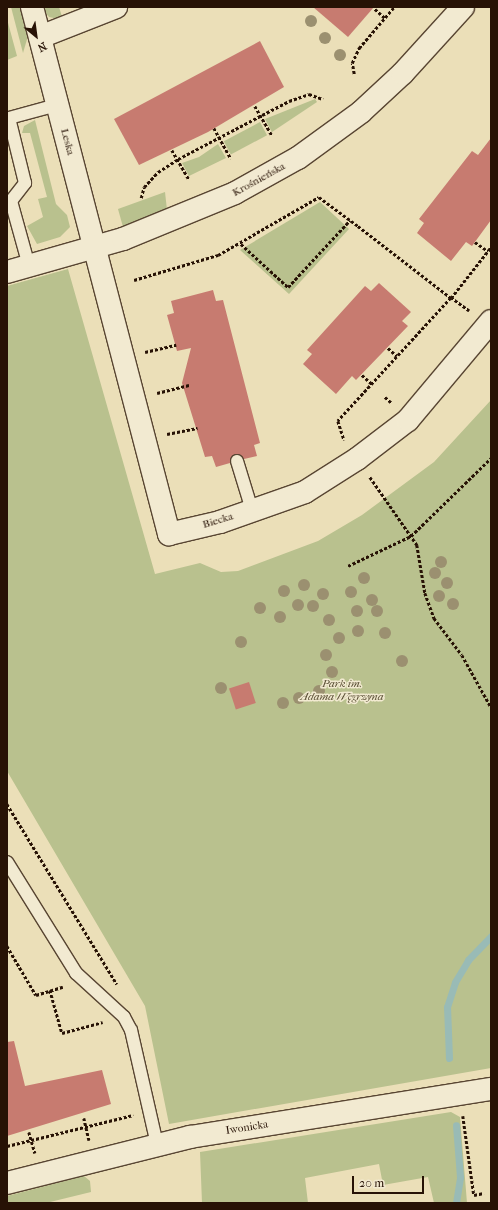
<!DOCTYPE html>
<meta charset="utf-8">
<style>
body{margin:0}
#map{position:relative;width:498px;height:1210px;overflow:hidden;background:#ebdfb8;font-family:"IM FELL French Canon",serif}
div>[style]{position:absolute}
.green>*{inset:0;background:#b9c18e;transform-origin:0 0}
.stream>*{height:7px;margin:-3.5px;padding:0 3.5px;transform-origin:3.5px;border-radius:3.5px;background:#99bbb6}
.building>*{inset:0;background:#c77b70;transform-origin:0 0}
.path>*{height:2.5px;margin-top:-1.25px;transform-origin:0;background:repeating-linear-gradient(90deg,#271205 0 3px,transparent 0 5px)}
.roads{filter:drop-shadow(1px 0 #584532) drop-shadow(-1px 0 #584532) drop-shadow(0 1px #584532) drop-shadow(0 -1px #584532)}
.lane>*{height:12px;margin:-6px;padding:0 6px;transform-origin:6px;border-radius:6px;background:#f2ead1}
.street>*{height:22px;margin:-11px;padding:0 11px;transform-origin:11px;border-radius:11px;background:#f2ead1}
.trees>*{width:12px;height:12px;margin:-6px;border-radius:50%;background:#9b9070}
span{translate:-50% -50%;white-space:nowrap;text-align:center;line-height:1.15;-webkit-text-stroke:3px #f2ead1;paint-order:stroke}
.street-label{font-size:11px;color:#271205}
.park-label{font-size:11px;color:#5a4f35;font-style:italic}
.frame{position:absolute;inset:0;border:8px solid #271205;pointer-events:none}
.north{position:absolute;left:16px;top:16px;width:40px;height:40px;-webkit-text-stroke:3px #f2ead1;paint-order:stroke;rotate:151deg;font-size:11px;font-weight:700;line-height:16px;text-align:center;color:#271205}
.north::after{content:'';display:block;margin:auto;width:14px;height:18px;background:#271205;clip-path:polygon(50% 0,100% 100%,50% 72%,0 100%)}
.scale{position:absolute;left:352px;top:1176px;width:72px;height:18px;box-sizing:border-box;border:2px solid #271205;border-top:0;padding-left:5px;font-size:12px;line-height:14px;white-space:nowrap;color:#271205;-webkit-text-stroke:3px #f2ead1;paint-order:stroke}
</style>
<div id="map">
<div class="green">
<i style="clip-path:polygon(11px 7px,20px 7px,28px 36px,23px 53px)"></i>
<i style="clip-path:polygon(41px 7px,59px 7px,63px 20px,49px 17px)"></i>
<i style="clip-path:polygon(7px 19px,17px 56px,7px 60px)"></i>
<i style="clip-path:polygon(315px 99px,317px 102px,272px 132px,265px 119px)"></i>
<i style="clip-path:polygon(35px 120px,56px 204px,67px 215px,70px 227px,60px 237px,37px 244px,27px 226px,43px 217px,38px 199px,47px 197px,30px 133px,22px 133px,24px 126px)"></i>
<i style="left:260px;top:122px;width:15px;height:41px;rotate:62deg"></i>
<i style="clip-path:polygon(218px 144px,226px 158px,189px 176px,182px 163px,199px 157px)"></i>
<i style="clip-path:polygon(165px 192px,167px 210px,123px 227px,118px 209px)"></i>
<i style="clip-path:polygon(320px 202px,349px 229px,289px 294px,240px 250px)"></i>
<i style="clip-path:polygon(68px 269px,155px 574px,200px 563px,221px 572px,238px 571px,318px 541px,362px 515px,434px 462px,491px 400px,491px 1068px,169px 1124px,145px 1006px,7px 771px,7px 286px)"></i>
<i style="clip-path:polygon(451px 1112px,460px 1117px,467px 1203px,434px 1203px,428px 1177px,383px 1185px,379px 1164px,305px 1178px,308px 1203px,202px 1203px,200px 1152px)"></i>
<i style="clip-path:polygon(84px 1176px,90px 1181px,91px 1192px,46px 1203px,7px 1203px,7px 1196px)"></i>
</div>
<div class="stream">
<i style="left:449px;top:1058px;width:51px;rotate:-92.2deg"></i>
<i style="left:447px;top:1007px;width:26px;rotate:-72deg"></i>
<i style="left:455px;top:982px;width:26px;rotate:-59deg"></i>
<i style="left:468px;top:960px;width:33px;rotate:-46deg"></i>
<i style="left:456px;top:1203px;width:26px;rotate:-81deg"></i>
<i style="left:460px;top:1177px;width:52px;rotate:-94.4deg"></i>
</div>
<div class="building">
<i style="clip-path:polygon(313px 7px,374px 7px,348px 37px)"></i>
<i style="clip-path:polygon(260px 41px,284px 87px,208px 132px,139px 165px,114px 119px)"></i>
<i style="clip-path:polygon(491px 138px,491px 220px,472px 246px,466px 242px,451px 261px,417px 233px,424px 223px,419px 219px,472px 151px,478px 155px)"></i>
<i style="clip-path:polygon(379px 283px,411px 312px,402px 321px,408px 326px,356px 380px,352px 376px,336px 394px,303px 364px,312px 354px,307px 350px,365px 286px,371px 291px)"></i>
<i style="clip-path:polygon(213px 290px,216px 301px,223px 300px,260px 443px,254px 445px,257px 456px,244px 459px,235px 454px,230px 463px,216px 467px,212px 456px,205px 457px,182px 383px,191px 348px,177px 351px,167px 315px,174px 313px,171px 301px)"></i>
<i style="left:249px;top:682px;width:22px;height:21px;rotate:72deg"></i>
<i style="clip-path:polygon(14px 1041px,25px 1086px,102px 1070px,111px 1104px,7px 1136px,7px 1042px)"></i>
</div>
<div class="path">
<i style="left:375px;top:9px;width:13px;rotate:42deg"></i>
<i style="left:354px;top:74px;width:11px;rotate:-100deg"></i>
<i style="left:352px;top:63px;width:17px;rotate:-65deg"></i>
<i style="left:359px;top:48px;width:54px;rotate:-49.5deg"></i>
<i style="left:255px;top:106px;width:34px;rotate:60deg"></i>
<i style="left:214px;top:128px;width:35px;rotate:61deg"></i>
<i style="left:172px;top:150px;width:34px;rotate:60deg"></i>
<i style="left:141px;top:198px;width:11px;rotate:-75deg"></i>
<i style="left:144px;top:187px;width:21px;rotate:-47deg"></i>
<i style="left:158px;top:172px;width:24px;rotate:-33deg"></i>
<i style="left:178px;top:159px;width:125px;rotate:-27.6deg"></i>
<i style="left:289px;top:101px;width:21px;rotate:-19deg"></i>
<i style="left:309px;top:94px;width:15px;rotate:20deg"></i>
<i style="left:475px;top:242px;width:16px;rotate:35deg"></i>
<i style="left:241px;top:244px;width:64px;rotate:42.5deg"></i>
<i style="left:288px;top:287px;width:91px;rotate:-47.2deg"></i>
<i style="left:134px;top:280px;width:88px;rotate:-16.6deg"></i>
<i style="left:218px;top:255px;width:116px;rotate:-29.9deg"></i>
<i style="left:319px;top:197px;width:49px;rotate:36.6deg"></i>
<i style="left:358px;top:226px;width:118px;rotate:37.7deg"></i>
<i style="left:451px;top:298px;width:167px;rotate:132.6deg"></i>
<i style="left:338px;top:421px;width:20px;rotate:72deg"></i>
<i style="left:469px;top:311px;width:22px;rotate:-144deg"></i>
<i style="left:451px;top:298px;width:65px;rotate:-51.9deg"></i>
<i style="left:388px;top:348px;width:12px;rotate:42deg"></i>
<i style="left:145px;top:352px;width:32px;rotate:-13deg"></i>
<i style="left:362px;top:375px;width:13px;rotate:42deg"></i>
<i style="left:157px;top:393px;width:33px;rotate:-14deg"></i>
<i style="left:385px;top:397px;width:9px;rotate:41deg"></i>
<i style="left:167px;top:434px;width:31px;rotate:-11deg"></i>
<i style="left:370px;top:477px;width:83px;rotate:55.3deg"></i>
<i style="left:417px;top:545px;width:49px;rotate:80.5deg"></i>
<i style="left:425px;top:593px;width:27px;rotate:70deg"></i>
<i style="left:434px;top:618px;width:46px;rotate:52.9deg"></i>
<i style="left:462px;top:655px;width:60px;rotate:60.9deg"></i>
<i style="left:348px;top:566px;width:70px;rotate:-25.5deg"></i>
<i style="left:411px;top:536px;width:112px;rotate:-44.3deg"></i>
<i style="left:7px;top:804px;width:211px;rotate:58.6deg"></i>
<i style="left:7px;top:946px;width:57px;rotate:59.4deg"></i>
<i style="left:36px;top:995px;width:28px;rotate:-17deg"></i>
<i style="left:50px;top:990px;width:45px;rotate:74.4deg"></i>
<i style="left:62px;top:1033px;width:42px;rotate:-15deg"></i>
<i style="left:463px;top:1116px;width:80px;rotate:82.1deg"></i>
<i style="left:474px;top:1195px;width:10px;rotate:-11deg"></i>
<i style="left:84px;top:1118px;width:23px;rotate:77deg"></i>
<i style="left:29px;top:1132px;width:22px;rotate:74deg"></i>
<i style="left:7px;top:1146px;width:130px;rotate:-13.8deg"></i>
</div>
<div class="roads">
<div class="lane">
<i style="left:29px;top:266px;width:67px;rotate:-105.5deg"></i>
<i style="left:11px;top:201px;width:23px;rotate:-52deg"></i>
<i style="left:25px;top:183px;width:67px;rotate:-103.8deg"></i>
<i style="left:9px;top:118px;width:50px;rotate:-15.2deg"></i>
<i style="left:237px;top:461px;width:51px;rotate:73deg"></i>
<i style="left:7px;top:862px;width:131px;rotate:58.1deg"></i>
<i style="left:76px;top:973px;width:65px;rotate:42.5deg"></i>
<i style="left:124px;top:1017px;width:15px;rotate:62deg"></i>
<i style="left:131px;top:1030px;width:117px;rotate:77.2deg"></i>
</div>
<div class="street">
<i style="left:32px;top:7px;width:545px;rotate:75.43deg"></i>
<i style="left:169px;top:534px;width:52px;rotate:-13.2deg"></i>
<i style="left:220px;top:522px;width:90px;rotate:-19.4deg"></i>
<i style="left:305px;top:492px;width:62px;rotate:-32.4deg"></i>
<i style="left:357px;top:459px;width:64px;rotate:-37.4deg"></i>
<i style="left:408px;top:420px;width:129px;rotate:-50deg"></i>
<i style="left:40px;top:37px;width:82px;rotate:-21.5deg"></i>
<i style="left:7px;top:272px;width:121px;rotate:-15.9deg"></i>
<i style="left:123px;top:239px;width:121px;rotate:-22.3deg"></i>
<i style="left:235px;top:193px;width:72px;rotate:-29.1deg"></i>
<i style="left:298px;top:158px;width:78px;rotate:-36.1deg"></i>
<i style="left:361px;top:112px;width:57px;rotate:-42.9deg"></i>
<i style="left:403px;top:73px;width:89px;rotate:-47.7deg"></i>
<i style="left:7px;top:1183px;width:189px;rotate:-14.1deg"></i>
<i style="left:190px;top:1137px;width:305px;rotate:-9.1deg"></i>
</div>
</div>
<div class="trees">
<i style="left:311px;top:21px"></i>
<i style="left:325px;top:38px"></i>
<i style="left:340px;top:55px"></i>
<i style="left:441px;top:562px"></i>
<i style="left:435px;top:573px"></i>
<i style="left:364px;top:578px"></i>
<i style="left:447px;top:583px"></i>
<i style="left:304px;top:585px"></i>
<i style="left:284px;top:591px"></i>
<i style="left:351px;top:592px"></i>
<i style="left:323px;top:594px"></i>
<i style="left:439px;top:596px"></i>
<i style="left:372px;top:600px"></i>
<i style="left:453px;top:604px"></i>
<i style="left:298px;top:605px"></i>
<i style="left:313px;top:606px"></i>
<i style="left:260px;top:608px"></i>
<i style="left:357px;top:611px"></i>
<i style="left:377px;top:611px"></i>
<i style="left:280px;top:617px"></i>
<i style="left:329px;top:620px"></i>
<i style="left:358px;top:631px"></i>
<i style="left:385px;top:633px"></i>
<i style="left:339px;top:638px"></i>
<i style="left:241px;top:642px"></i>
<i style="left:326px;top:655px"></i>
<i style="left:402px;top:661px"></i>
<i style="left:332px;top:672px"></i>
<i style="left:221px;top:688px"></i>
<i style="left:319px;top:691px"></i>
<i style="left:299px;top:698px"></i>
<i style="left:283px;top:703px"></i>
</div>
<div class="street-label">
<span style="left:67px;top:142px;rotate:75deg">Leska</span>
<span style="left:259px;top:180px;rotate:-29deg">Krośnieńska</span>
<span style="left:218px;top:521px;rotate:-17deg">Biecka</span>
<span style="left:247px;top:1128px;rotate:-9deg">Iwonicka</span>
</div>
<div class="park-label">
<span style="left:342px;top:691px">Park im.<br>Adama Węgrzyna</span>
</div>
<div class="frame"></div>
<div class="north">N</div>
<div class="scale">20 m</div>
</div>
